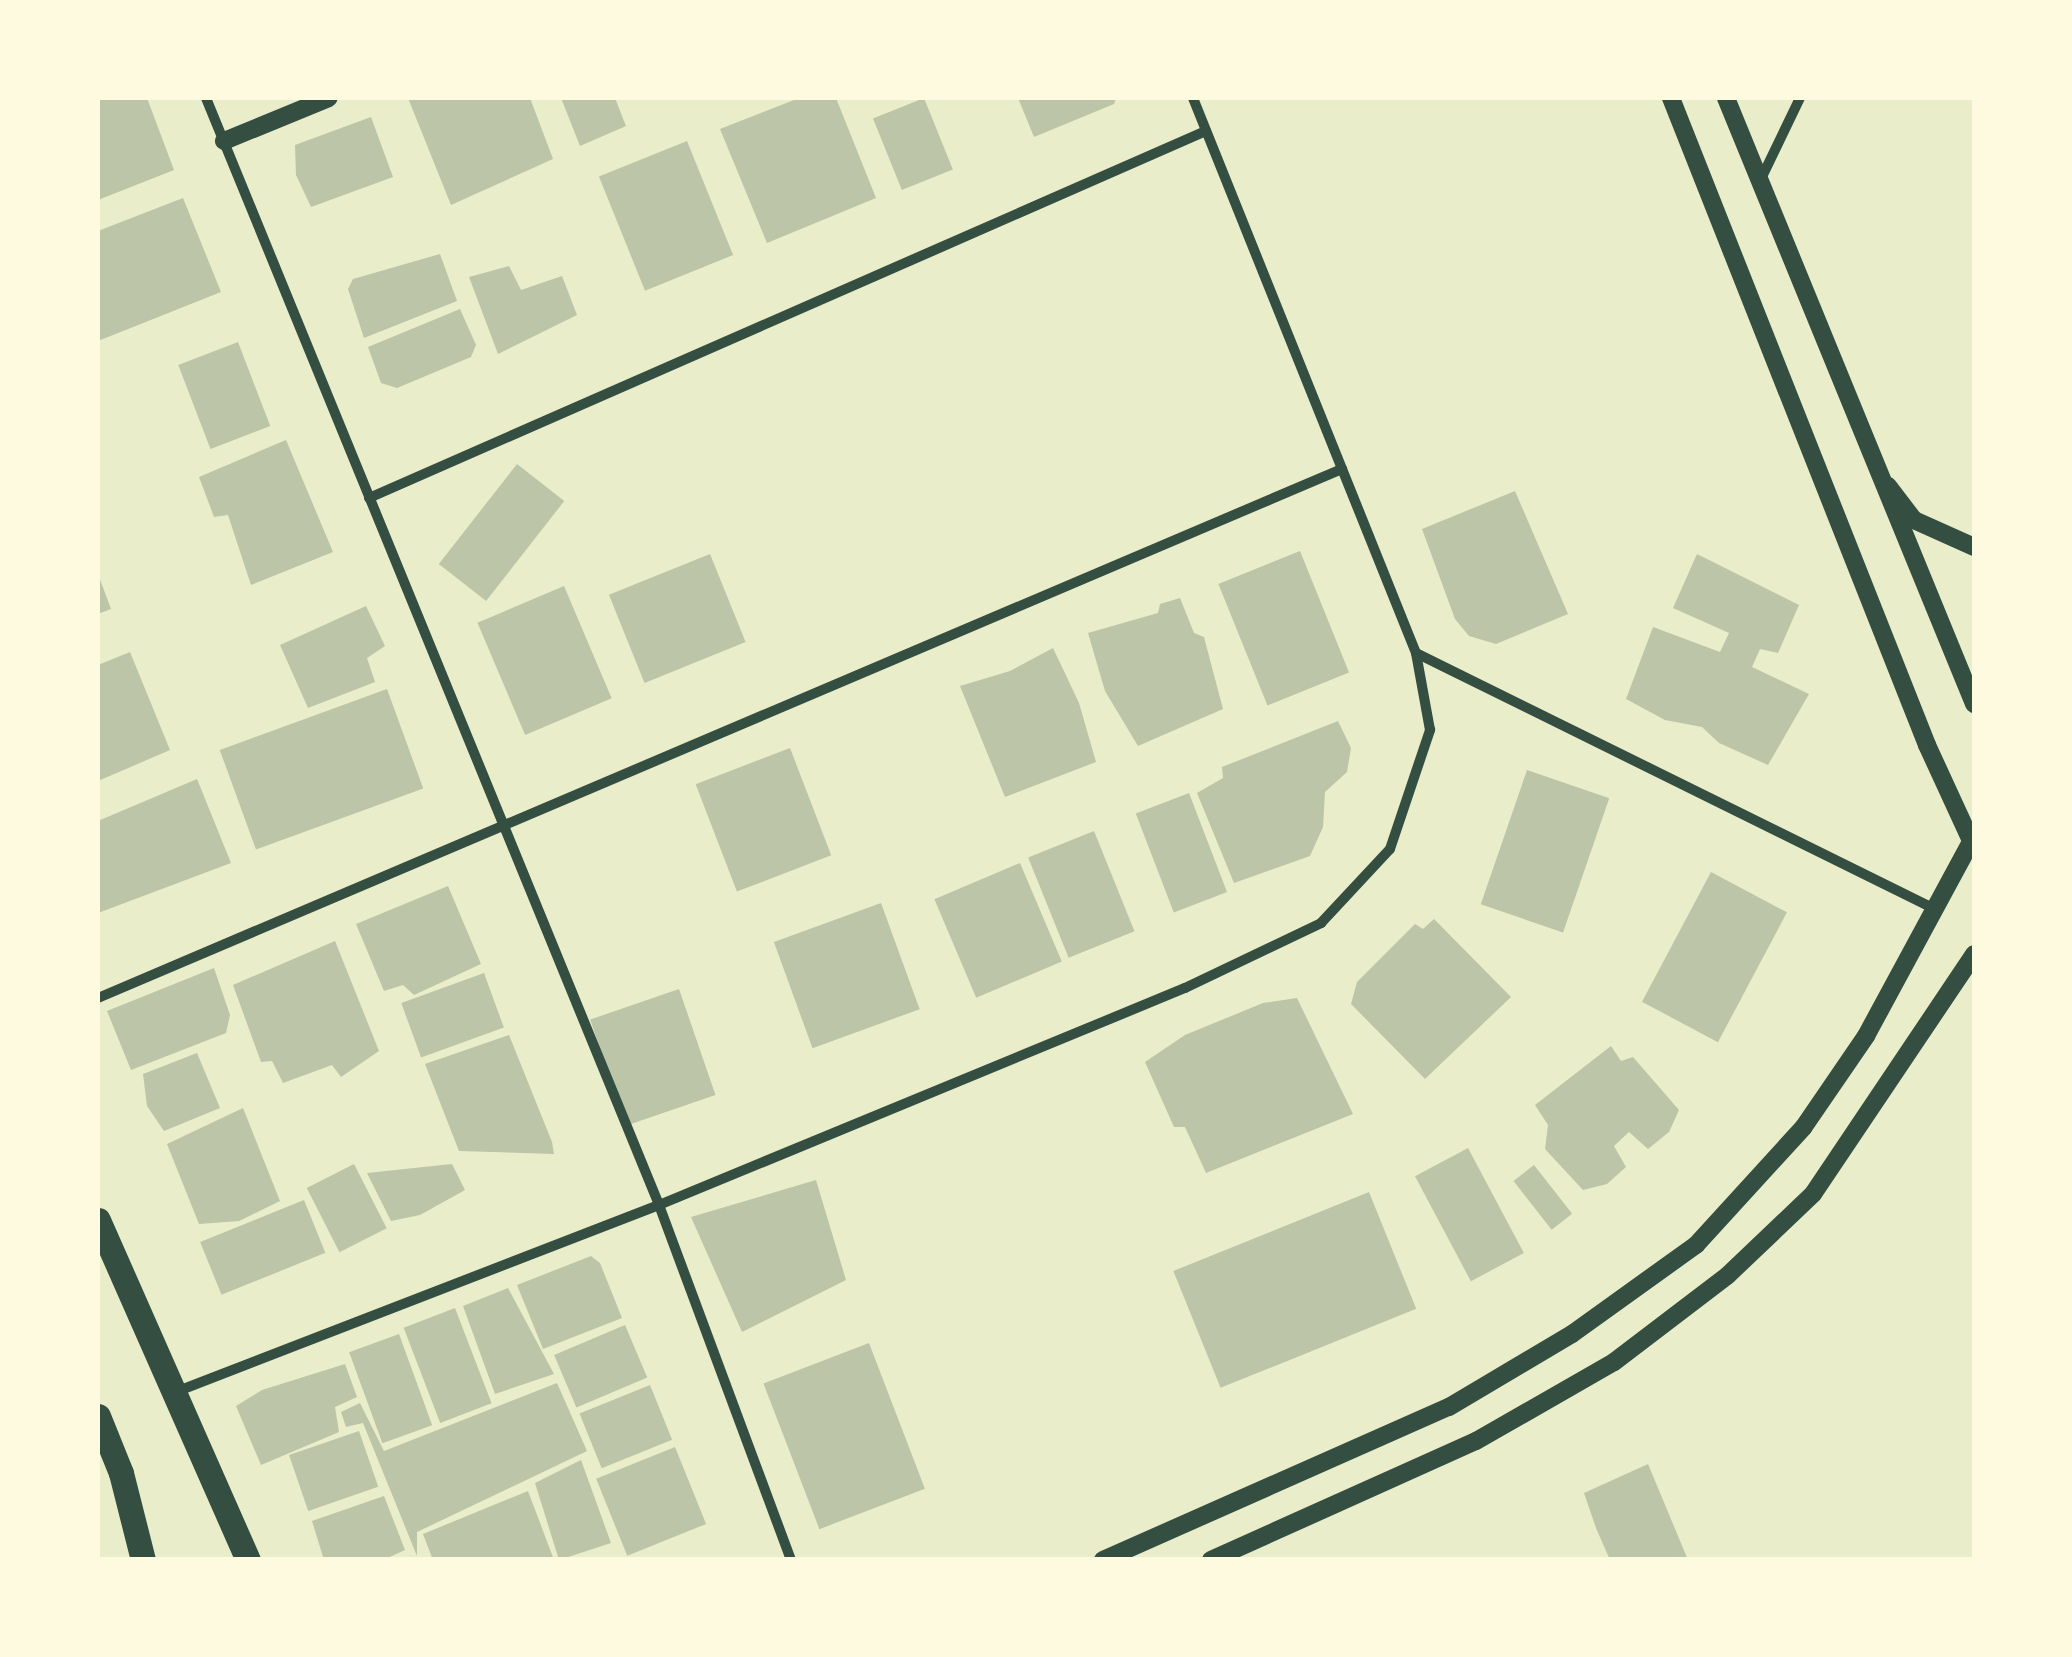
<!DOCTYPE html>
<style>
body{margin:0}
#map{position:relative;width:2072px;height:1657px;overflow:hidden;background:#e9edc9;font-family:Jost,sans-serif}
div>[style]{position:absolute}
.building>*{inset:0;background:#bcc5a7;transform-origin:0 0}
.minor>*{height:10px;margin:-5px;padding:0 5px;transform-origin:5px;border-radius:5px;background:#344e41}
.tertiary>*{height:18px;margin:-9px;padding:0 9px;transform-origin:9px;border-radius:9px;background:#344e41}
.primary>*{height:25px;margin:-12.5px;padding:0 12.5px;transform-origin:12.5px;border-radius:12.5px;background:#344e41}
span{translate:-50% -50%;white-space:nowrap;text-align:center;line-height:1.15;-webkit-text-stroke:10px #fefae0;paint-order:stroke}
.frame{position:absolute;inset:0;border:100px solid #fefae0;pointer-events:none}
</style>
<div id="map">
<div class="building">
<i style="clip-path:polygon(98px 98px,147px 98px,174px 170px,98px 200px)"></i>
<i style="clip-path:polygon(408px 98px,530px 98px,553px 159px,451px 205px)"></i>
<i style="clip-path:polygon(561px 98px,615px 98px,626px 126px,580px 146px)"></i>
<i style="clip-path:polygon(799px 98px,836px 98px,876px 198px,767px 243px,720px 129px)"></i>
<i style="left:924px;top:98px;width:77px;height:55px;rotate:68deg"></i>
<i style="clip-path:polygon(1018px 98px,1116px 98px,1114px 104px,1034px 137px)"></i>
<i style="clip-path:polygon(371px 117px,393px 177px,311px 207px,296px 175px,295px 145px)"></i>
<i style="left:687px;top:141px;width:123px;height:95px;rotate:68deg"></i>
<i style="clip-path:polygon(183px 198px,221px 292px,98px 341px,98px 231px)"></i>
<i style="clip-path:polygon(440px 254px,457px 301px,364px 338px,348px 289px,353px 279px)"></i>
<i style="clip-path:polygon(509px 266px,521px 290px,562px 276px,577px 315px,498px 354px,469px 277px)"></i>
<i style="clip-path:polygon(460px 309px,476px 345px,471px 357px,397px 388px,381px 383px,368px 347px)"></i>
<i style="left:238px;top:342px;width:90px;height:64px;rotate:69deg"></i>
<i style="clip-path:polygon(286px 440px,333px 552px,251px 585px,228px 515px,214px 517px,199px 477px)"></i>
<i style="left:517px;top:464px;width:60px;height:127px;rotate:38deg"></i>
<i style="clip-path:polygon(1515px 491px,1568px 614px,1496px 644px,1469px 636px,1455px 619px,1422px 529px)"></i>
<i style="left:1300px;top:551px;width:131px;height:88px;rotate:68deg"></i>
<i style="left:710px;top:554px;width:95px;height:109px;rotate:68deg"></i>
<i style="clip-path:polygon(1697px 554px,1799px 605px,1778px 653px,1760px 649px,1752px 667px,1809px 694px,1768px 765px,1719px 743px,1702px 727px,1665px 720px,1626px 699px,1653px 627px,1720px 652px,1729px 633px,1673px 608px)"></i>
<i style="clip-path:polygon(98px 574px,111px 609px,98px 614px)"></i>
<i style="left:564px;top:586px;width:122px;height:94px;rotate:67deg"></i>
<i style="clip-path:polygon(1180px 598px,1194px 633px,1204px 637px,1223px 709px,1138px 746px,1105px 691px,1088px 633px,1158px 613px,1160px 604px)"></i>
<i style="clip-path:polygon(366px 606px,385px 646px,367px 658px,375px 682px,308px 708px,280px 645px)"></i>
<i style="clip-path:polygon(1053px 648px,1079px 703px,1096px 762px,1005px 797px,960px 686px,1010px 671px)"></i>
<i style="clip-path:polygon(130px 652px,170px 750px,98px 781px,98px 665px)"></i>
<i style="left:387px;top:689px;width:106px;height:178px;rotate:70deg"></i>
<i style="clip-path:polygon(1338px 721px,1351px 748px,1347px 772px,1325px 792px,1323px 827px,1310px 856px,1234px 883px,1197px 793px,1223px 778px,1222px 767px)"></i>
<i style="left:790px;top:748px;width:115px;height:101px;rotate:69deg"></i>
<i style="left:1527px;top:770px;width:87px;height:142px;rotate:19deg"></i>
<i style="clip-path:polygon(197px 779px,231px 863px,98px 913px,98px 821px)"></i>
<i style="left:1189px;top:793px;width:106px;height:57px;rotate:69deg"></i>
<i style="left:1094px;top:831px;width:108px;height:71px;rotate:68deg"></i>
<i style="left:1020px;top:863px;width:107px;height:93px;rotate:67deg"></i>
<i style="left:1711px;top:872px;width:86px;height:147px;rotate:28deg"></i>
<i style="clip-path:polygon(448px 886px,481px 964px,414px 995px,403px 985px,384px 991px,356px 924px)"></i>
<i style="left:881px;top:903px;width:113px;height:114px;rotate:70deg"></i>
<i style="clip-path:polygon(1434px 919px,1511px 997px,1425px 1079px,1351px 1004px,1357px 982px,1415px 924px,1423px 929px)"></i>
<i style="clip-path:polygon(335px 941px,379px 1051px,341px 1077px,332px 1065px,283px 1083px,272px 1061px,261px 1062px,233px 985px)"></i>
<i style="clip-path:polygon(214px 968px,230px 1015px,226px 1033px,131px 1070px,107px 1011px)"></i>
<i style="left:484px;top:973px;width:58px;height:88px;rotate:70deg"></i>
<i style="left:679px;top:989px;width:112px;height:94px;rotate:71deg"></i>
<i style="clip-path:polygon(1297px 998px,1353px 1114px,1206px 1173px,1185px 1127px,1174px 1127px,1145px 1062px,1185px 1035px,1263px 1003px)"></i>
<i style="clip-path:polygon(509px 1035px,552px 1142px,554px 1154px,459px 1151px,425px 1064px)"></i>
<i style="clip-path:polygon(1611px 1046px,1621px 1061px,1633px 1057px,1679px 1110px,1669px 1132px,1648px 1149px,1629px 1132px,1614px 1146px,1626px 1167px,1607px 1184px,1583px 1190px,1545px 1149px,1548px 1125px,1535px 1105px)"></i>
<i style="clip-path:polygon(197px 1053px,220px 1108px,164px 1131px,147px 1106px,143px 1074px)"></i>
<i style="clip-path:polygon(243px 1108px,280px 1201px,239px 1221px,199px 1224px,167px 1144px)"></i>
<i style="left:1468px;top:1148px;width:119px;height:60px;rotate:62deg"></i>
<i style="left:354px;top:1164px;width:72px;height:53px;rotate:63deg"></i>
<i style="clip-path:polygon(452px 1164px,465px 1190px,420px 1215px,391px 1221px,367px 1173px)"></i>
<i style="left:1534px;top:1165px;width:62px;height:26px;rotate:52deg"></i>
<i style="clip-path:polygon(816px 1180px,846px 1280px,742px 1332px,691px 1217px)"></i>
<i style="left:1369px;top:1192px;width:126px;height:211px;rotate:68deg"></i>
<i style="left:304px;top:1200px;width:57px;height:112px;rotate:68deg"></i>
<i style="clip-path:polygon(591px 1256px,600px 1263px,622px 1318px,543px 1349px,517px 1285px)"></i>
<i style="clip-path:polygon(508px 1288px,554px 1374px,495px 1394px,463px 1306px)"></i>
<i style="left:455px;top:1308px;width:102px;height:55px;rotate:69deg"></i>
<i style="left:625px;top:1325px;width:57px;height:77px;rotate:67deg"></i>
<i style="left:399px;top:1334px;width:97px;height:53px;rotate:70deg"></i>
<i style="left:869px;top:1343px;width:156px;height:113px;rotate:69deg"></i>
<i style="clip-path:polygon(345px 1364px,357px 1397px,335px 1407px,339px 1432px,261px 1465px,236px 1406px,262px 1390px)"></i>
<i style="clip-path:polygon(557px 1383px,587px 1451px,417px 1532px,417px 1556px,363px 1423px,346px 1427px,341px 1412px,360px 1403px,384px 1451px)"></i>
<i style="left:650px;top:1385px;width:59px;height:76px;rotate:68deg"></i>
<i style="left:359px;top:1431px;width:59px;height:74px;rotate:71deg"></i>
<i style="left:675px;top:1447px;width:83px;height:85px;rotate:68deg"></i>
<i style="clip-path:polygon(581px 1460px,611px 1543px,559px 1560px,535px 1483px)"></i>
<i style="clip-path:polygon(1648px 1464px,1688px 1560px,1610px 1560px,1596px 1528px,1584px 1493px)"></i>
<i style="clip-path:polygon(528px 1491px,554px 1560px,433px 1560px,423px 1534px)"></i>
<i style="clip-path:polygon(384px 1496px,405px 1550px,383px 1560px,324px 1560px,312px 1521px)"></i>
</div>
<div class="minor">
<i style="left:206px;top:98px;width:1196px;rotate:67.74deg"></i>
<i style="left:659px;top:1205px;width:379px;rotate:69.6deg"></i>
<i style="left:1760px;top:181px;width:92px;rotate:-64.3deg"></i>
<i style="left:369px;top:498px;width:914px;rotate:-23.68deg"></i>
<i style="left:1416px;top:653px;width:579px;rotate:26.26deg"></i>
<i style="left:98px;top:998px;width:1352px;rotate:-23.04deg"></i>
<i style="left:173px;top:1393px;width:521px;rotate:-21.15deg"></i>
<i style="left:659px;top:1205px;width:569px;rotate:-22.42deg"></i>
<i style="left:1185px;top:988px;width:151px;rotate:-25.5deg"></i>
<i style="left:1321px;top:923px;width:101px;rotate:-47deg"></i>
<i style="left:1390px;top:849px;width:126px;rotate:-71.4deg"></i>
<i style="left:1430px;top:730px;width:78px;rotate:-100.3deg"></i>
<i style="left:1416px;top:653px;width:598px;rotate:-111.89deg"></i>
</div>
<div class="tertiary">
<i style="left:1671px;top:98px;width:696px;rotate:68.41deg"></i>
<i style="left:1927px;top:745px;width:112px;rotate:65.3deg"></i>
<i style="left:1726px;top:98px;width:655px;rotate:67.74deg"></i>
<i style="left:224px;top:141px;width:113px;rotate:-22.3deg"></i>
<i style="left:1888px;top:486px;width:43px;rotate:52.6deg"></i>
<i style="left:1914px;top:520px;width:66px;rotate:24.2deg"></i>
<i style="left:1103px;top:1560px;width:378px;rotate:-23.9deg"></i>
<i style="left:1449px;top:1407px;width:143px;rotate:-30.7deg"></i>
<i style="left:1572px;top:1334px;width:153px;rotate:-35.7deg"></i>
<i style="left:1696px;top:1245px;width:159px;rotate:-47.6deg"></i>
<i style="left:1803px;top:1128px;width:112px;rotate:-55.6deg"></i>
<i style="left:1866px;top:1036px;width:227px;rotate:-61.6deg"></i>
<i style="left:1211px;top:1560px;width:290px;rotate:-24.2deg"></i>
<i style="left:1476px;top:1441px;width:159px;rotate:-29.8deg"></i>
<i style="left:1614px;top:1362px;width:143px;rotate:-37.3deg"></i>
<i style="left:1728px;top:1275px;width:117px;rotate:-43.6deg"></i>
<i style="left:1813px;top:1194px;width:289px;rotate:-56.1deg"></i>
</div>
<div class="primary">
<i style="left:98px;top:1220px;width:372px;rotate:66.2deg"></i>
<i style="left:98px;top:1416px;width:61px;rotate:68deg"></i>
<i style="left:121px;top:1473px;width:90px;rotate:75.8deg"></i>
</div>
<div class="frame"></div>
</div>
